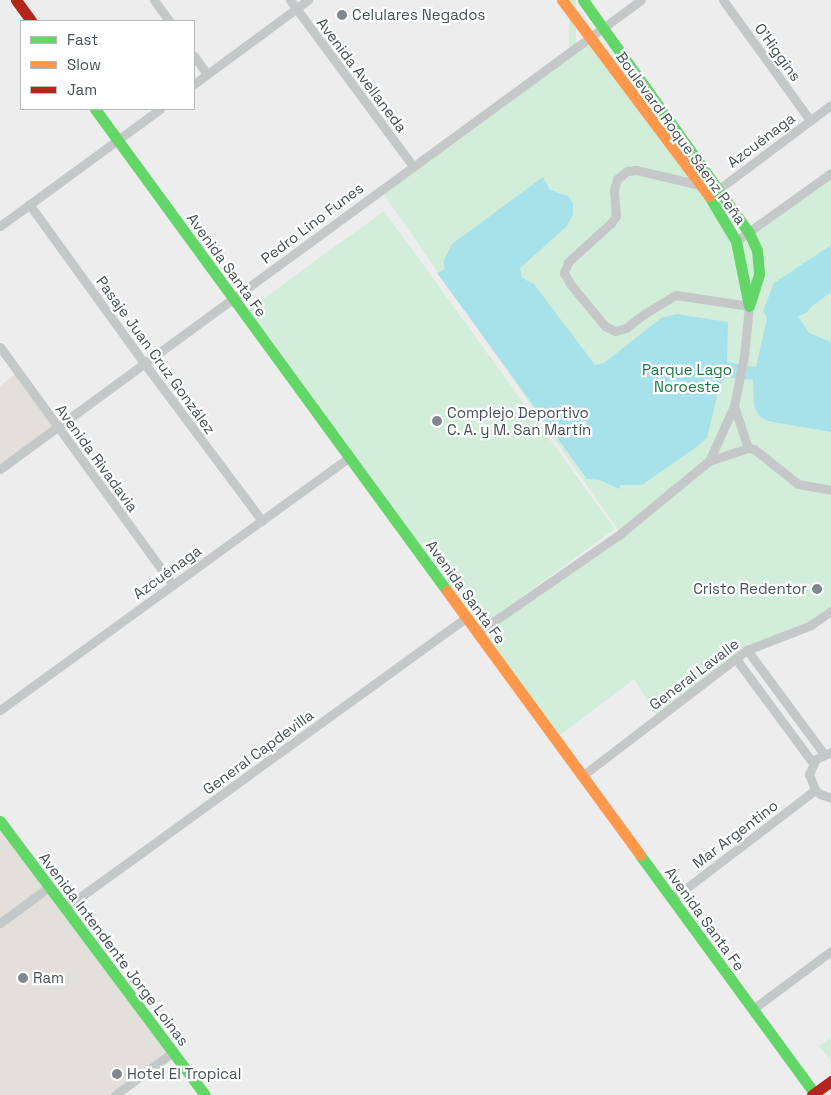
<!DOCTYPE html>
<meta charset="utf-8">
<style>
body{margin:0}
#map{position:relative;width:831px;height:1095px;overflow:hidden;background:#eeeded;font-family:"Space Grotesk",sans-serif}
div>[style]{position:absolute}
.commercial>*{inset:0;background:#e3e0db}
.green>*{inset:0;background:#d2edd9;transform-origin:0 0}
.water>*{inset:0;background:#a7e2ea}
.street>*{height:9px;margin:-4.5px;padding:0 4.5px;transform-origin:4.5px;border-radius:4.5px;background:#c5c8c9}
.fast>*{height:11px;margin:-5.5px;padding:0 5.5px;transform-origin:5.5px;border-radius:5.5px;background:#63d668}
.slow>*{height:11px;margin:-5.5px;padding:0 5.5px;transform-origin:5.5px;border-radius:5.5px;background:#ff974d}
.jam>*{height:11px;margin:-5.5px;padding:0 5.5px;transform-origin:5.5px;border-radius:5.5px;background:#b3261e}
.dots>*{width:14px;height:14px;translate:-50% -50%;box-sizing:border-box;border:2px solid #fff;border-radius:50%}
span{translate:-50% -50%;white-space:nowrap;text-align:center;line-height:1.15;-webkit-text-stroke:4.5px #fff;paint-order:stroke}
.poi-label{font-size:15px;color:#455259}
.left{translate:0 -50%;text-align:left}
.right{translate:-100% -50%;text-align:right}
.street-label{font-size:15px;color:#455259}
.park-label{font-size:15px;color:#19783f}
.legend{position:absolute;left:20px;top:20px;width:175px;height:90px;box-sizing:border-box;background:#fff;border:1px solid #b5babd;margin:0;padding:6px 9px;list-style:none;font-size:15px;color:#455259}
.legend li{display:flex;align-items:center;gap:10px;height:25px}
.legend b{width:25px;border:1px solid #b5babd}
</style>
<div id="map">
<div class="commercial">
<i style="clip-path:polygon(18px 372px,57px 427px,0 469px,0 386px)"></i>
<i style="clip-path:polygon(0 821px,173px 1052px,115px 1095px,0 1095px)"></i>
</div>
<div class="green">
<i style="left:569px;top:0;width:7px;height:206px"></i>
<i style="clip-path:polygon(589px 37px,736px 241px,831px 173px,831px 611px,760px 645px,658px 718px,634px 679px,555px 739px,477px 633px,620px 533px,380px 189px)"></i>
<i style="left:384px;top:211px;width:393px;height:167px;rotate:54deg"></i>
<i style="clip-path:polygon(831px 1037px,831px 1061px,819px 1046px)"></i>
</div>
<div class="water">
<i style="clip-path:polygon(543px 177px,550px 190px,568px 196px,573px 203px,573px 215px,566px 227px,520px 268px,522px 278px,534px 284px,595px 365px,604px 363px,661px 318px,677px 314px,728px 322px,727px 362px,756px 367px,767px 318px,763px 311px,774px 283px,831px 245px,831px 292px,811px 307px,806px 313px,798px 316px,809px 333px,831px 342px,831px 432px,768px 421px,759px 416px,754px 406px,753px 380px,727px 377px,720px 384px,707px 438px,695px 448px,642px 485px,621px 485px,619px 489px,600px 480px,587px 479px,437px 273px,445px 269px,443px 262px,452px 244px)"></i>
</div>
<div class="street">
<i style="left:154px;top:0;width:26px;rotate:54deg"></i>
<i style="left:290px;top:0;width:207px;rotate:53.5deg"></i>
<i style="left:723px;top:0;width:148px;rotate:54.1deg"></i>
<i style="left:194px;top:56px;width:22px;rotate:54deg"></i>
<i style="left:194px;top:84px;width:142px;rotate:-36.4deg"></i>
<i style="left:700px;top:185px;width:66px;rotate:-166.8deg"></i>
<i style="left:636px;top:170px;width:9px;rotate:174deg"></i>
<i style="left:627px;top:171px;width:13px;rotate:141deg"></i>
<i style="left:617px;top:179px;width:11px;rotate:105deg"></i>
<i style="left:614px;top:190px;width:26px;rotate:86deg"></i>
<i style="left:616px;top:216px;width:9px;rotate:126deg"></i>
<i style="left:611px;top:223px;width:58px;rotate:137.8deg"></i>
<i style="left:568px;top:262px;width:12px;rotate:110deg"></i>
<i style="left:564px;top:273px;width:14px;rotate:60deg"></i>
<i style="left:571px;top:285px;width:53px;rotate:50.3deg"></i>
<i style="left:605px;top:326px;width:11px;rotate:27deg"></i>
<i style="left:615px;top:331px;width:11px;rotate:-15deg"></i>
<i style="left:626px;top:328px;width:23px;rotate:-38deg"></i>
<i style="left:644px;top:314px;width:37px;rotate:-31deg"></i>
<i style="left:676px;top:295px;width:74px;rotate:8.6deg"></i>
<i style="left:749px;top:306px;width:50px;rotate:95.7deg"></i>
<i style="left:744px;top:356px;width:51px;rotate:101.3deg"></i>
<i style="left:734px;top:406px;width:60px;rotate:114.4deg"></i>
<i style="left:715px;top:192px;width:145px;rotate:-36.9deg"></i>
<i style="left:29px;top:204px;width:196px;rotate:54.1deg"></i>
<i style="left:144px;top:363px;width:197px;rotate:53.2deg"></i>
<i style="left:0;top:226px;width:198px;rotate:-36.2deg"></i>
<i style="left:736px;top:241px;width:117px;rotate:-35.6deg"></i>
<i style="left:0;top:347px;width:294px;rotate:54deg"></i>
<i style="left:734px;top:406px;width:44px;rotate:71.6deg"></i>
<i style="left:0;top:469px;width:794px;rotate:-36.19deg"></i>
<i style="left:477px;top:633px;width:174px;rotate:-34.7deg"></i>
<i style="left:620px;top:534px;width:115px;rotate:-39.4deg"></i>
<i style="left:709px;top:461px;width:41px;rotate:-18.4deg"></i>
<i style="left:748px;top:448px;width:6px;rotate:9deg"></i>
<i style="left:754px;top:449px;width:56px;rotate:38.5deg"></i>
<i style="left:798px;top:484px;width:34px;rotate:10deg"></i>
<i style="left:747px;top:650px;width:129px;rotate:53.5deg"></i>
<i style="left:736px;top:659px;width:129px;rotate:53.5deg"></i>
<i style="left:0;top:710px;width:431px;rotate:-35.9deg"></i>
<i style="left:831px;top:752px;width:17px;rotate:155deg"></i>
<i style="left:816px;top:759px;width:17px;rotate:115deg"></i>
<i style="left:809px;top:774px;width:17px;rotate:69deg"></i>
<i style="left:815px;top:790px;width:6px;rotate:39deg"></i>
<i style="left:820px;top:794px;width:12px;rotate:20deg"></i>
<i style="left:582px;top:776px;width:208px;rotate:-37.4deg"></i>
<i style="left:747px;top:650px;width:69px;rotate:-21.3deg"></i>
<i style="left:811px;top:625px;width:24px;rotate:-35deg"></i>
<i style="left:672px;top:899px;width:180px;rotate:-37.3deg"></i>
<i style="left:65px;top:908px;width:495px;rotate:-35.9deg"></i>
<i style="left:0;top:923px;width:61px;rotate:-36.3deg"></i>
<i style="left:753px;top:1009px;width:97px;rotate:-36.6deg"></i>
<i style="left:115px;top:1095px;width:72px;rotate:-36.6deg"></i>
</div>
<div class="fast">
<i style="left:583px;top:0;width:286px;rotate:54.5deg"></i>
<i style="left:749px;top:233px;width:19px;rotate:65deg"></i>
<i style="left:757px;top:250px;width:24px;rotate:85deg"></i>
<i style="left:759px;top:274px;width:30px;rotate:107deg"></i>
<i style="left:95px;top:109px;width:597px;rotate:53.86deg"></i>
<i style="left:709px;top:196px;width:52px;rotate:59deg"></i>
<i style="left:736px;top:241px;width:66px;rotate:78.7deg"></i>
<i style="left:0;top:821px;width:342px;rotate:53.2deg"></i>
<i style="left:640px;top:855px;width:295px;rotate:53.8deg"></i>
</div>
<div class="slow">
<i style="left:562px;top:0;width:245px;rotate:53.1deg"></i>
<i style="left:447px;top:591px;width:327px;rotate:53.8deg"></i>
</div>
<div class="jam">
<i style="left:16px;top:0;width:26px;rotate:54deg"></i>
<i style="left:812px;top:1095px;width:24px;rotate:-36deg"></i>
</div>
<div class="dots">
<i style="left:342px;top:15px;background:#80888d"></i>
<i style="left:437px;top:421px;background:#80888d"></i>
<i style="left:817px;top:589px;background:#80888d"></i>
<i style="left:23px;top:978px;background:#80888d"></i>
<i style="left:117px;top:1074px;background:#80888d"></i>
</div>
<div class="poi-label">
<span class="left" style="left:352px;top:15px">Celulares Negados</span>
<span class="left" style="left:447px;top:421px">Complejo Deportivo<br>C. A. y M. San Martín</span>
<span class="right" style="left:807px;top:589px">Cristo Redentor</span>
<span class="left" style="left:33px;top:978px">Ram</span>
<span class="left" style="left:127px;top:1074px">Hotel El Tropical</span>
</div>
<div class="street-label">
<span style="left:778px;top:52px;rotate:54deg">O'Higgins</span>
<span style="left:362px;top:75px;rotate:53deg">Avenida Avellaneda</span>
<span style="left:681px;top:138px;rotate:54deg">Boulevard Roque Sáenz Peña</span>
<span style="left:761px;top:140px;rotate:-37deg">Azcuénaga</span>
<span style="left:312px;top:223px;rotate:-37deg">Pedro Lino Funes</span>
<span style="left:227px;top:265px;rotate:54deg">Avenida Santa Fe</span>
<span style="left:156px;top:355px;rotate:54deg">Pasaje Juan Cruz González</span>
<span style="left:97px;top:458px;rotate:54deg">Avenida Rivadavia</span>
<span style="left:167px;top:572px;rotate:-36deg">Azcuénaga</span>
<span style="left:466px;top:592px;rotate:54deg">Avenida Santa Fe</span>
<span style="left:694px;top:674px;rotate:-37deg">General Lavalle</span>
<span style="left:258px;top:752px;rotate:-36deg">General Capdevilla</span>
<span style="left:735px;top:834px;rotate:-37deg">Mar Argentino</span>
<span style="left:705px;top:919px;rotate:54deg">Avenida Santa Fe</span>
<span style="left:114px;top:949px;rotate:53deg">Avenida Intendente Jorge Loinas</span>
</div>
<div class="park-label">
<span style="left:687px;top:378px">Parque Lago<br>Noroeste</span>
</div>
<ul class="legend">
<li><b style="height:6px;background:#63d668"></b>Fast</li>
<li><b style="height:6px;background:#ff974d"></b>Slow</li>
<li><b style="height:6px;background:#b3261e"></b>Jam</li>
</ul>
</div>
